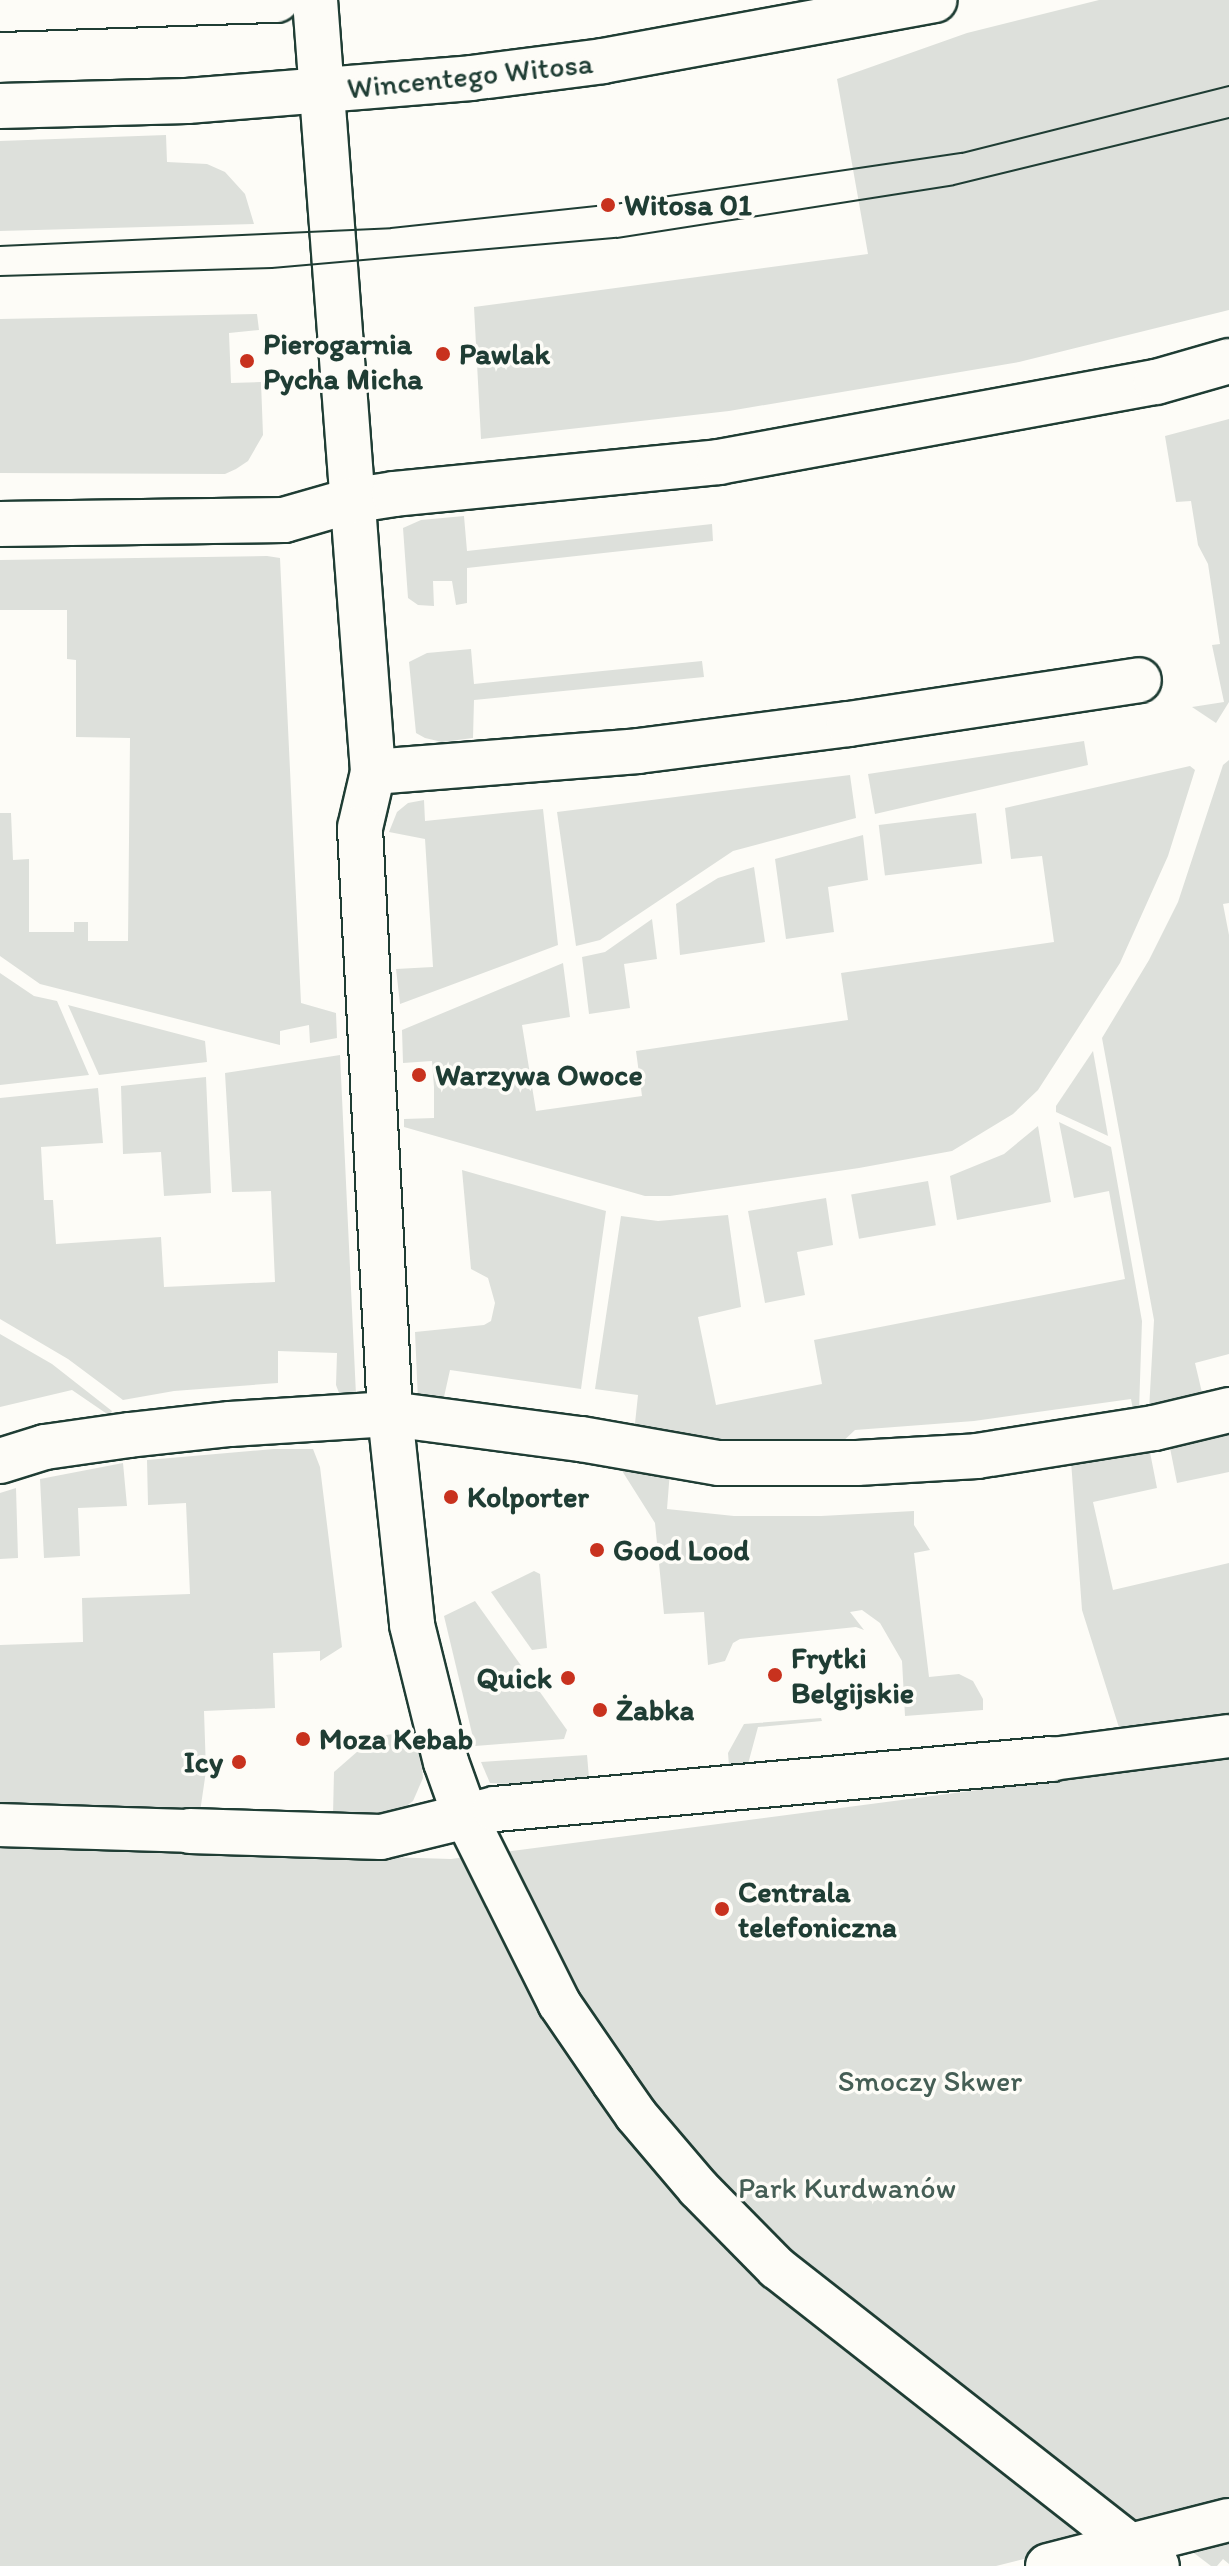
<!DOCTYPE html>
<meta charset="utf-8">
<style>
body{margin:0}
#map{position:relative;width:1229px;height:2566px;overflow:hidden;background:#fdfcf7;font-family:Itim,sans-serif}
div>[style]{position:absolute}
.green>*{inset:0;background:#dde0db;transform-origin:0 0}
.roads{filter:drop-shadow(2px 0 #1f3d34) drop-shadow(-2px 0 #1f3d34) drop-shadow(0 2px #1f3d34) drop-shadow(0 -2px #1f3d34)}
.pedestrian>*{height:42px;margin:-21px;padding:0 21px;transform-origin:21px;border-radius:21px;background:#fdfcf7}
.minor>*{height:44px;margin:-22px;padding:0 22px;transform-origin:22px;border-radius:22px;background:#fdfcf7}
.secondary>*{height:44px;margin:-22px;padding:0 22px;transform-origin:22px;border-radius:22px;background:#fdfcf7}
.tram>*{height:2px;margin:-1px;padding:0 1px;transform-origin:1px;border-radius:1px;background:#1f3d34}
.dots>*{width:22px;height:22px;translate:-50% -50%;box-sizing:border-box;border:4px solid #fdfcf7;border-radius:50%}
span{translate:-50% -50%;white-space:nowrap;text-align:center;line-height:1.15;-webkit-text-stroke:7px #fdfcf7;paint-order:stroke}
.street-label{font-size:30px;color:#1f3d34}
.poi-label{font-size:30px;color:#1f3d34;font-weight:700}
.left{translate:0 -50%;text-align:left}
.right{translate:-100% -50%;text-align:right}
.park-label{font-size:30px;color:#455e55}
</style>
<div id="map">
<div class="green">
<i style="clip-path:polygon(1099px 0,1229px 0,1229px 310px,1019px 362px,729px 411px,481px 439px,474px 307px,868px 254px,837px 79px,967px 33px)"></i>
<i style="clip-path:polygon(166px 135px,167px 162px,207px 164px,225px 172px,245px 194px,254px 224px,0 231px,0 141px)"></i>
<i style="clip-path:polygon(257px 314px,259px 330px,229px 333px,231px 383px,261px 382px,263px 435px,248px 461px,236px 469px,225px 474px,0 473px,0 319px)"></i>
<i style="clip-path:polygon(1229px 419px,1229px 702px,1216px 723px,1192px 707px,1224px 702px,1212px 645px,1220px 644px,1208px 564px,1198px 545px,1191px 501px,1176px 502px,1165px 436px)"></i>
<i style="clip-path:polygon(464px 516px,467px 551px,712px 524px,713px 541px,467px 568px,467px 603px,456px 605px,452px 581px,433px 581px,434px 606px,418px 605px,408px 598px,403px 528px,421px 520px)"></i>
<i style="clip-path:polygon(267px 556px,280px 558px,301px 1003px,336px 1013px,337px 1038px,310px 1043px,309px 1025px,280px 1031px,280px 1045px,40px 984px,0 956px,0 813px,11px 813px,13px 860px,29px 859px,29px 932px,74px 932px,74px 922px,88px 922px,88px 941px,128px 941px,130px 738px,76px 737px,76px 660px,67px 659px,67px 610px,0 610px,0 560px)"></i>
<i style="clip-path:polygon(471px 649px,474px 684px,702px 661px,704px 677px,474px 700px,473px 738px,442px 742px,425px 738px,416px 733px,409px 662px,427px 653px)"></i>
<i style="clip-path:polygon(1084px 741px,1088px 765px,875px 814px,868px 774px)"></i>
<i style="clip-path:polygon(1229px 760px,1229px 903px,1223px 904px,1229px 935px,1229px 1354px,1195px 1363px,1204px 1401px,1149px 1410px,1154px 1320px,1102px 1038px,1149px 960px,1178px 902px,1223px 765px)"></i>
<i style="clip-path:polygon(1190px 766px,1195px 770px,1168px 856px,1120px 963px,1038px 1090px,1013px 1114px,952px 1151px,859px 1168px,670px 1196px,645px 1196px,404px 1127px,404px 1119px,434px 1118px,434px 1087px,432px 1061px,403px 1063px,402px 1030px,563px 963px,570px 1017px,522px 1025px,536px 1111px,642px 1096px,636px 1051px,848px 1020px,841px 973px,1054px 942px,1042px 856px,1011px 859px,1005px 808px)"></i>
<i style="clip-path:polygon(850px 775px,856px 818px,733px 851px,600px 940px,576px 946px,557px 812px)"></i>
<i style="clip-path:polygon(424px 800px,425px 821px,543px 809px,558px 945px,400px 1004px,396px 969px,433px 967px,425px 839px,389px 832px,397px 812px,408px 803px)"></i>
<i style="left:976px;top:813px;width:51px;height:98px;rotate:83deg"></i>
<i style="clip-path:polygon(863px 835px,868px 880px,828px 887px,834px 932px,786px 939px,775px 859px)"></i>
<i style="clip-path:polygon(754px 867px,765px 942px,680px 955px,676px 904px,718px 878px)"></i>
<i style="clip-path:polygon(652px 919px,657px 959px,624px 964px,630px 1008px,589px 1014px,582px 957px,605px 952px)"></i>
<i style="clip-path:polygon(0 973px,34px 996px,57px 1001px,89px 1075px,0 1085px)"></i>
<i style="clip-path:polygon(68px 1005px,205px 1041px,207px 1062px,99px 1075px)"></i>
<i style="clip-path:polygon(1093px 1051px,1108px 1136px,1056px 1112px,1056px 1106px)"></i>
<i style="clip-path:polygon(340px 1055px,356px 1395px,342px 1401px,336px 1385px,337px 1353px,278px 1351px,278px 1383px,174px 1391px,123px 1400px,68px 1359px,0 1319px,0 1098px,98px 1088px,103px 1143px,41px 1147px,44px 1200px,53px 1200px,56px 1244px,161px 1237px,164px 1287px,275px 1282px,271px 1191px,232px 1192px,225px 1073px)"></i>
<i style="clip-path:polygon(206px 1077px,211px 1193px,164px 1196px,161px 1152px,123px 1154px,121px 1086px)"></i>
<i style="clip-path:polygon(1059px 1122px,1111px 1147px,1142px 1321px,1139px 1410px,1133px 1410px,1131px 1399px,974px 1421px,855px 1430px,839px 1445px,708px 1444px,634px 1433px,638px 1395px,595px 1389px,621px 1216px,658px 1221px,728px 1215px,741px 1307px,698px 1317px,716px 1405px,822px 1384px,814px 1340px,1125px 1279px,1109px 1191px,1074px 1198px)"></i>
<i style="clip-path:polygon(1038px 1126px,1051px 1202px,957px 1220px,950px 1176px,1004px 1154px)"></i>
<i style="clip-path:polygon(462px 1170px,606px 1211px,581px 1389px,450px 1370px,442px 1406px,418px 1401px,415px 1332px,484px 1325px,491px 1321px,495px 1303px,488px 1278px,471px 1269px)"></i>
<i style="left:928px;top:1181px;width:45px;height:78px;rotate:80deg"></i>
<i style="clip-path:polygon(826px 1198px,833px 1245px,797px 1252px,805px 1295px,765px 1303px,748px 1211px)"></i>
<i style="clip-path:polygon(0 1334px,52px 1364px,112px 1411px,110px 1416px,72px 1390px,0 1407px)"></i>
<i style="clip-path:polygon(1229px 1424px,1229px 1472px,1177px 1483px,1168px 1438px)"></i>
<i style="clip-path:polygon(1148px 1442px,1157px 1488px,1093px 1502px,1113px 1590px,1229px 1563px,1229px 1722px,1121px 1734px,1082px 1610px,1071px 1461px)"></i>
<i style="clip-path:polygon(274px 1449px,313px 1449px,320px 1467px,342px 1647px,320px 1661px,320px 1651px,273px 1653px,275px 1708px,204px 1711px,206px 1771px,200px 1812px,0 1806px,0 1645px,83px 1642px,82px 1598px,190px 1594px,186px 1503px,148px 1505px,147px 1460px)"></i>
<i style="clip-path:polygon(123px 1463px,127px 1506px,78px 1508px,80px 1556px,44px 1558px,40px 1479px)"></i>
<i style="clip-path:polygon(619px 1466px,670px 1471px,667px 1509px,734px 1516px,821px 1516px,914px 1511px,914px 1525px,930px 1550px,914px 1553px,929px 1677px,959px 1674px,973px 1681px,983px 1699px,983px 1710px,905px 1716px,902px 1661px,880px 1623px,862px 1610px,850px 1612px,864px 1630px,856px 1627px,740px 1639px,733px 1643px,725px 1661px,708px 1665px,704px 1612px,664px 1614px,655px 1523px)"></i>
<i style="clip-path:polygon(16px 1488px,18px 1558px,0 1559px,0 1493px)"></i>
<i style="clip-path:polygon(534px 1571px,540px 1574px,547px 1648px,532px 1650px,491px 1592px)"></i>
<i style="clip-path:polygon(475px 1601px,567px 1730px,564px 1739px,475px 1746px,444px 1616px)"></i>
<i style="clip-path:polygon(821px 1718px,822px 1721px,758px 1727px,748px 1764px,729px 1766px,728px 1753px,744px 1724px)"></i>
<i style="clip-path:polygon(418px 1730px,423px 1778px,413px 1801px,392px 1817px,333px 1816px,334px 1772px,374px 1737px)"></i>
<i style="clip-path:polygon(587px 1755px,589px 1778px,510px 1784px,490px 1783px,481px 1762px)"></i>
<i style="clip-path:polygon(1229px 1757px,1229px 2507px,996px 2566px,0 2566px,0 1845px,451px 1859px)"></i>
<i style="clip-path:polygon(1229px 2539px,1229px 2564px,1223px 2559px,1217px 2566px,1211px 2566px,1190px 2550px)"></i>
</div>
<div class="roads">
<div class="pedestrian">
<i style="left:1052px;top:1759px;width:178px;rotate:-7.4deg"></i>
<i style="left:465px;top:1815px;width:210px;rotate:63.4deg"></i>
<i style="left:559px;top:2003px;width:96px;rotate:55.6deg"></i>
<i style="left:613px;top:2082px;width:40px;rotate:55.1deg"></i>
<i style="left:636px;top:2115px;width:97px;rotate:49.6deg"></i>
<i style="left:699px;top:2189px;width:111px;rotate:45.4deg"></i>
<i style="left:777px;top:2268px;width:449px;rotate:38.1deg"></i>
<i style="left:1130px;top:2545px;width:102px;rotate:-14.2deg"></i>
<i style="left:0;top:1825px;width:190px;rotate:1.8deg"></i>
</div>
<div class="minor">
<i style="left:315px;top:0;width:774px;rotate:85.7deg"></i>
<i style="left:373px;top:772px;width:57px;rotate:103.1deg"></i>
<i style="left:360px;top:828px;width:587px;rotate:87.07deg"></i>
<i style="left:390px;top:1414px;width:212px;rotate:84deg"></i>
<i style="left:412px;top:1625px;width:141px;rotate:76.1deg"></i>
<i style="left:446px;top:1762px;width:56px;rotate:70.3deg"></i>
<i style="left:0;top:524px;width:284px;rotate:-0.8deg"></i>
<i style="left:284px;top:520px;width:69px;rotate:-16.1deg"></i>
<i style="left:350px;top:501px;width:45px;rotate:-9deg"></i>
<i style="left:394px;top:494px;width:327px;rotate:-5.6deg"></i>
<i style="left:719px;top:462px;width:444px;rotate:-10.4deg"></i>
<i style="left:1156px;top:382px;width:76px;rotate:-16deg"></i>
<i style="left:373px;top:772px;width:266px;rotate:-4.5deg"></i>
<i style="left:638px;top:751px;width:213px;rotate:-7.3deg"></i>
<i style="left:849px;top:724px;width:293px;rotate:-8.6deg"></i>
<i style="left:0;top:1461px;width:47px;rotate:-17.3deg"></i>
<i style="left:45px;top:1447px;width:85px;rotate:-8.1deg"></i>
<i style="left:129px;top:1435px;width:102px;rotate:-6.2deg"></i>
<i style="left:230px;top:1424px;width:160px;rotate:-3.6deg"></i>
<i style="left:390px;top:1414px;width:193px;rotate:7.5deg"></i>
<i style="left:581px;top:1439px;width:140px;rotate:9.9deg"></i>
<i style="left:719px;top:1463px;width:138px"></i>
<i style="left:857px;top:1463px;width:120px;rotate:-3.3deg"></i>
<i style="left:977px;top:1456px;width:179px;rotate:-9deg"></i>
<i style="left:1154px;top:1428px;width:77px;rotate:-13.5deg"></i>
<i style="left:190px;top:1831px;width:191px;rotate:1.8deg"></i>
<i style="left:381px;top:1837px;width:117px;rotate:-13.8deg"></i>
<i style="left:495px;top:1809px;width:559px;rotate:-5.13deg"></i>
<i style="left:1048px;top:2566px;width:85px;rotate:-14.4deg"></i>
<i style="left:1130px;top:2545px;width:34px;rotate:38deg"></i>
</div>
<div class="secondary">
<i style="left:0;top:9px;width:277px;rotate:-1.9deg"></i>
<i style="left:0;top:106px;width:187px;rotate:-1.5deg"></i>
<i style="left:187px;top:101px;width:285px;rotate:-4.6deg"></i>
<i style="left:471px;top:78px;width:133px;rotate:-7.3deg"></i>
<i style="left:603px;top:61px;width:337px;rotate:-10.4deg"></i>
</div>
</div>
<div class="tram">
<i style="left:0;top:246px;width:391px;rotate:-2.6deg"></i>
<i style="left:391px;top:228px;width:218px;rotate:-6.1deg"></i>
<i style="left:608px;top:205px;width:358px;rotate:-8.4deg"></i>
<i style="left:962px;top:153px;width:275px;rotate:-14.1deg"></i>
<i style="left:0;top:276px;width:272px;rotate:-1.7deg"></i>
<i style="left:272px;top:268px;width:346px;rotate:-5deg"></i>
<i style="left:617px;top:238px;width:341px;rotate:-8.9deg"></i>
<i style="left:954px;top:185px;width:283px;rotate:-13.7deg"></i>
</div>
<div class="dots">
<i style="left:608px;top:205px;background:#c8321e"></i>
<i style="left:443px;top:354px;background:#c8321e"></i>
<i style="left:247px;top:361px;background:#c8321e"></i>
<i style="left:419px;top:1075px;background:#c8321e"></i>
<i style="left:451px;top:1497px;background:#c8321e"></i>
<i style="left:597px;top:1550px;background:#c8321e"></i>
<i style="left:775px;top:1675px;background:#c8321e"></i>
<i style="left:568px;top:1678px;background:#c8321e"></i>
<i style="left:600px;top:1710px;background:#c8321e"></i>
<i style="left:303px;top:1739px;background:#c8321e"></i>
<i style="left:239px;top:1762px;background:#c8321e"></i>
<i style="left:722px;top:1909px;background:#c8321e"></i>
</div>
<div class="street-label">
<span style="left:470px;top:76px;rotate:-6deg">Wincentego Witosa</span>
</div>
<div class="poi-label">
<span class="left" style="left:624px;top:205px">Witosa 01</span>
<span class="left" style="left:263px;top:361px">Pierogarnia<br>Pycha Micha</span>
<span class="left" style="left:459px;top:354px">Pawlak</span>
<span class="left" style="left:435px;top:1075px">Warzywa Owoce</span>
<span class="left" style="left:467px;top:1497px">Kolporter</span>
<span class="left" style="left:613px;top:1550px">Good Lood</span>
<span class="left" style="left:791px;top:1675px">Frytki<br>Belgijskie</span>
<span class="right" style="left:552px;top:1678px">Quick</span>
<span class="left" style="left:616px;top:1710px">Żabka</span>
<span class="left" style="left:319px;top:1739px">Moza Kebab</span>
<span class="right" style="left:223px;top:1762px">Icy</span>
<span class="left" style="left:738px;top:1909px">Centrala<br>telefoniczna</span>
</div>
<div class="park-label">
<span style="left:930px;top:2081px">Smoczy Skwer</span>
<span style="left:847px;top:2188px">Park Kurdwanów</span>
</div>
</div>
